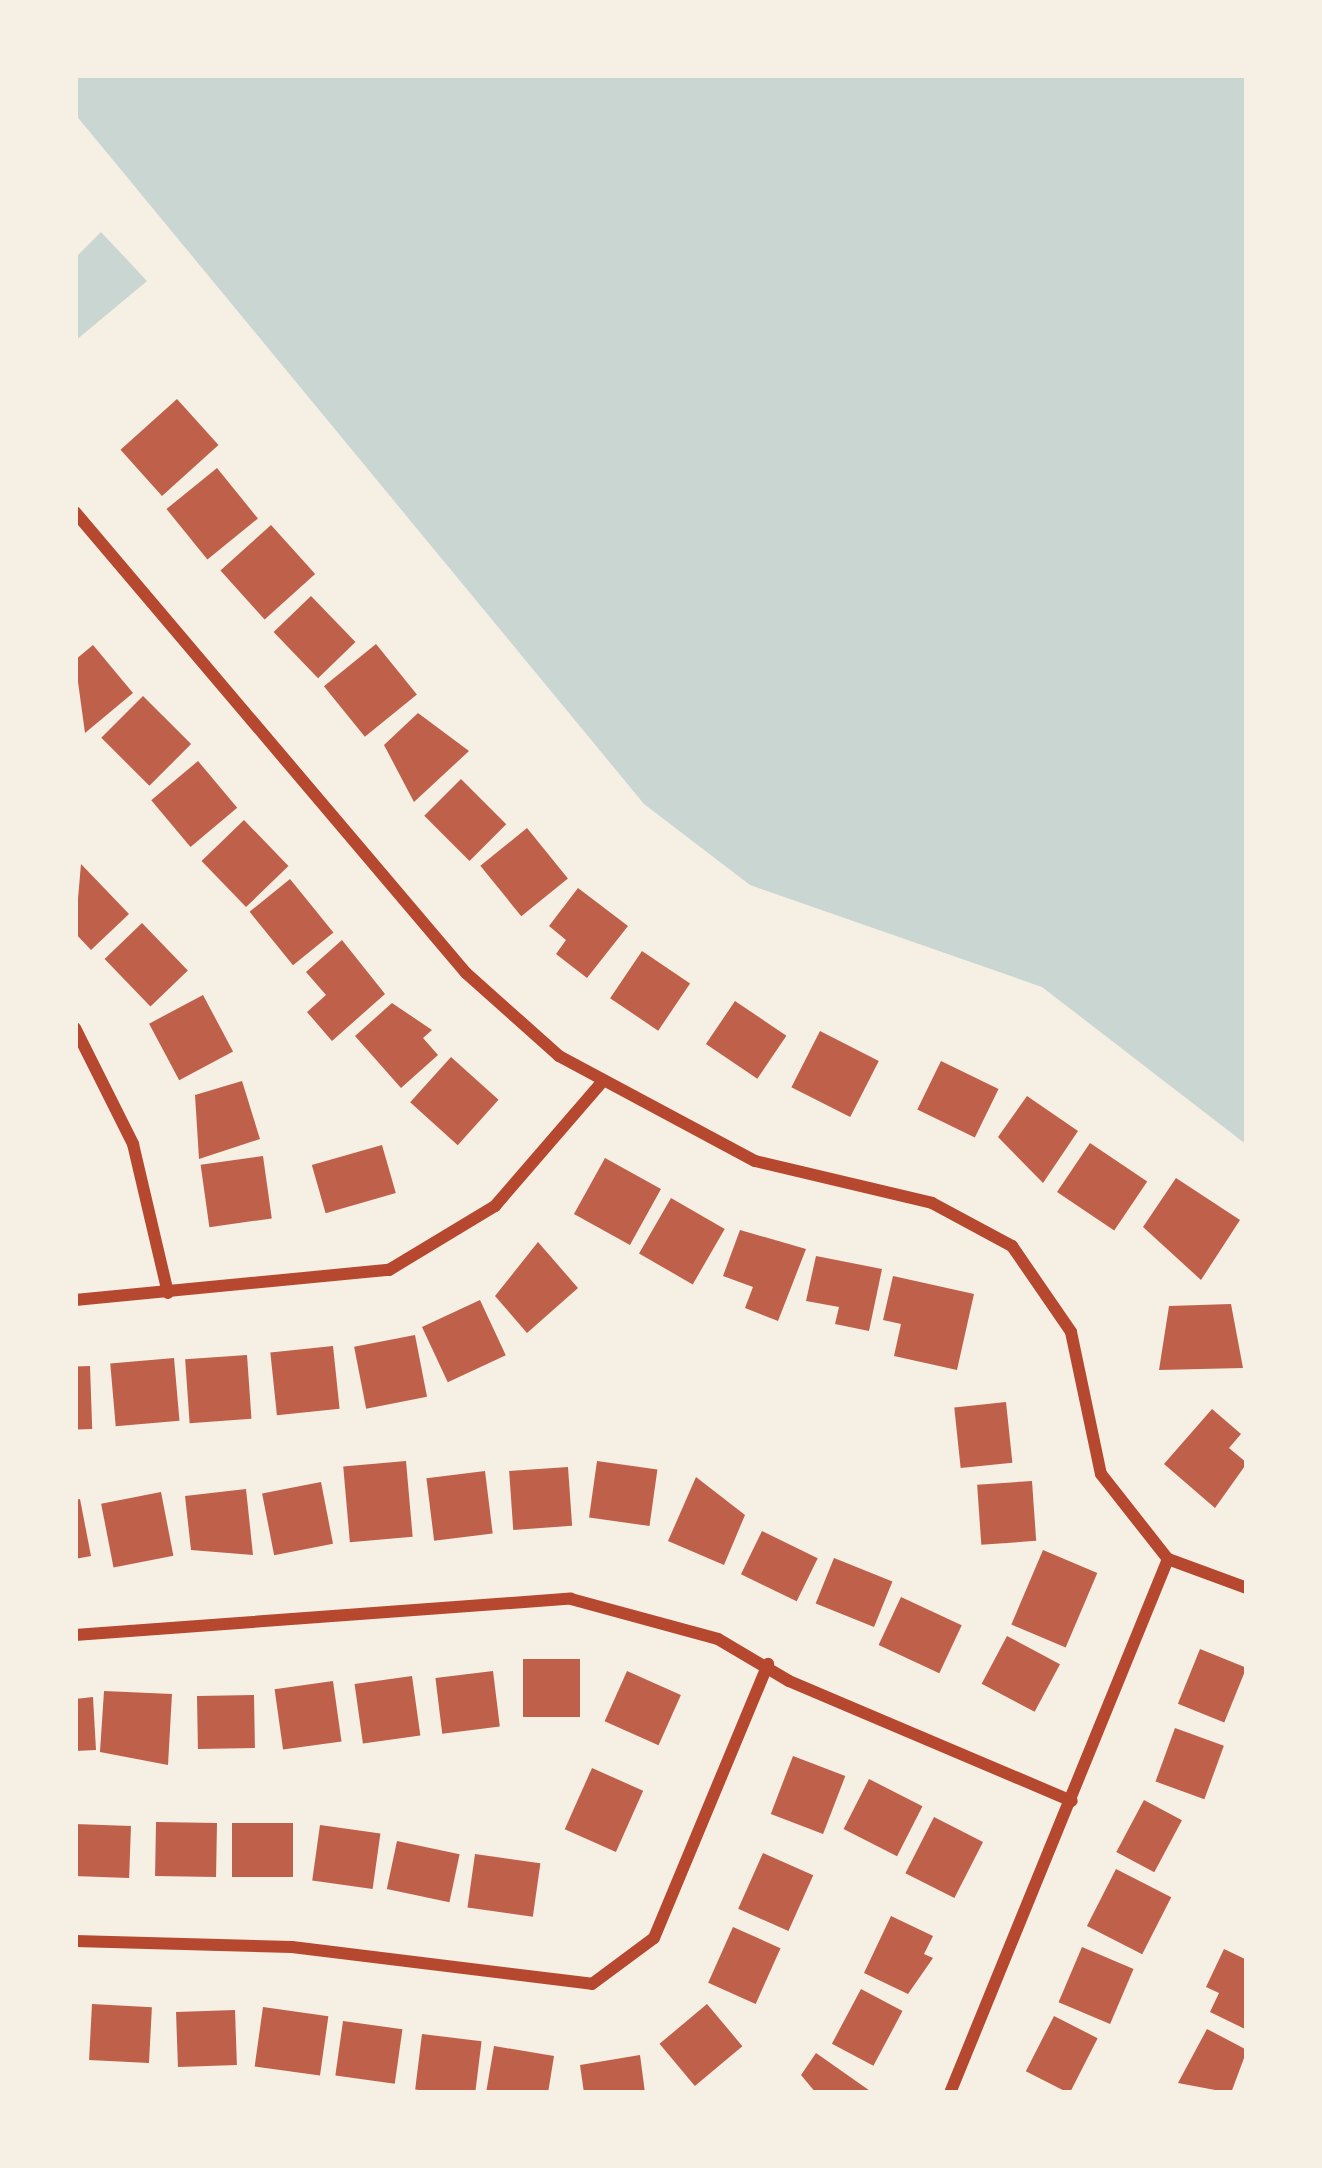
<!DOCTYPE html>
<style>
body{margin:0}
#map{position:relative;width:1322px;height:2168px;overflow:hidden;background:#f6efe4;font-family:Helvetica,sans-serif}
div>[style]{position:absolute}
.water>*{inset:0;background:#c9d6d2}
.building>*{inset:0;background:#bf614a;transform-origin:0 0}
.minor>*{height:12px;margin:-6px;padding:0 6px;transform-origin:6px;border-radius:6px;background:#b5482f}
span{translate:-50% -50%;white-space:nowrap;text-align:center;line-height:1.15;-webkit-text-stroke:12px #f6efe4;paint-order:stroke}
.frame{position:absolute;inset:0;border:78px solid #f6efe4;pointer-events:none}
</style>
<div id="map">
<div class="water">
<i style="clip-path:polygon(75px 75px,1247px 75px,1247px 1145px,1042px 987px,750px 885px,644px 804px,75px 114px)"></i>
<i style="clip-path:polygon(101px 232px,147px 281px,75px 341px,75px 258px)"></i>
</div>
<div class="building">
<i style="left:177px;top:399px;width:62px;height:76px;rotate:48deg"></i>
<i style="left:217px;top:468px;width:65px;height:65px;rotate:51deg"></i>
<i style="left:271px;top:525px;width:66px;height:68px;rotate:48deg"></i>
<i style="left:311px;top:596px;width:64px;height:52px;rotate:46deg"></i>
<i style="left:376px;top:644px;width:65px;height:67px;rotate:51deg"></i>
<i style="clip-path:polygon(93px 645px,133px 693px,85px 733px,75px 660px)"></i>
<i style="left:143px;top:696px;width:68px;height:59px;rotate:45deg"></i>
<i style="clip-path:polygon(418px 713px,469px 751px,414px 802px,384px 745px)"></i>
<i style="left:198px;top:761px;width:61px;height:61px;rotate:50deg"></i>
<i style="left:461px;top:779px;width:64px;height:52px;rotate:45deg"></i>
<i style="left:244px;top:820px;width:64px;height:59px;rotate:46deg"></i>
<i style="left:527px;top:828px;width:65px;height:60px;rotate:51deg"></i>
<i style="clip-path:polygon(81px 864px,129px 914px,91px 950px,75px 933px)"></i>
<i style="left:290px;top:879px;width:69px;height:52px;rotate:51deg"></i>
<i style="clip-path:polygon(578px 888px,628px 926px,587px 978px,556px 954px,566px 940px,549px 926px)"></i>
<i style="left:142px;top:923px;width:66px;height:52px;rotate:46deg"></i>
<i style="clip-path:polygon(342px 940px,385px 994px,332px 1041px,307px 1012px,326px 995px,306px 972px)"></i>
<i style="left:642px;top:951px;width:58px;height:57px;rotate:34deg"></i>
<i style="left:203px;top:995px;width:64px;height:61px;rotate:62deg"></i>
<i style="left:735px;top:1001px;width:62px;height:52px;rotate:34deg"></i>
<i style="clip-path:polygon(392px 1003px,432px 1030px,423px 1038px,438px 1055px,401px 1088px,355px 1036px)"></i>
<i style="left:820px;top:1031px;width:66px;height:63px;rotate:27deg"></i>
<i style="left:451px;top:1057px;width:64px;height:61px;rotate:42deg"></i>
<i style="left:941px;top:1061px;width:64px;height:54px;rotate:26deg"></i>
<i style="clip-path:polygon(242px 1081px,260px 1139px,199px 1159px,195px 1095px)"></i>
<i style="clip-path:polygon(1027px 1096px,1078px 1131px,1043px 1183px,998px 1137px)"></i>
<i style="left:1090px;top:1143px;width:69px;height:59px;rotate:34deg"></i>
<i style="left:382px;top:1145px;width:50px;height:73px;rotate:74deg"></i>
<i style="left:263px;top:1156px;width:63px;height:63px;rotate:82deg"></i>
<i style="left:605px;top:1158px;width:64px;height:64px;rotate:29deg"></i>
<i style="clip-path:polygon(1176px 1178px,1240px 1220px,1201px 1280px,1143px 1227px)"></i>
<i style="left:671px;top:1198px;width:62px;height:64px;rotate:30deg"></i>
<i style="clip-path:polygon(740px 1230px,806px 1249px,778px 1321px,745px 1308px,753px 1287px,723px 1276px)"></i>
<i style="clip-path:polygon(538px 1242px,578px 1288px,527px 1333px,495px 1296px)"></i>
<i style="clip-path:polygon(816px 1256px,882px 1269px,869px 1331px,835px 1324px,839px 1307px,806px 1301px)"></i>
<i style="clip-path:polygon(893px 1276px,974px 1294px,957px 1370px,894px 1356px,901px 1324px,883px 1320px)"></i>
<i style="left:480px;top:1300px;width:61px;height:64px;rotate:65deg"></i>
<i style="clip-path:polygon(1231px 1304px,1243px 1368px,1159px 1370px,1169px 1306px)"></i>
<i style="left:415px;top:1335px;width:63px;height:62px;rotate:79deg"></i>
<i style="left:333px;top:1346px;width:63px;height:63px;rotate:84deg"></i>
<i style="left:247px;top:1355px;width:64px;height:62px;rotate:86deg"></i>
<i style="left:174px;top:1358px;width:63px;height:64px;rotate:85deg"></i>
<i style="left:90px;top:1366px;width:63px;height:15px;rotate:88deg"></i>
<i style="left:1006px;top:1402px;width:61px;height:52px;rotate:84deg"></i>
<i style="clip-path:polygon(1212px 1409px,1241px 1434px,1229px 1448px,1247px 1463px,1215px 1508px,1164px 1464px)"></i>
<i style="left:406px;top:1461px;width:76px;height:63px;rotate:85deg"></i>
<i style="left:597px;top:1461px;width:61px;height:57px;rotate:8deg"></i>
<i style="left:568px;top:1467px;width:59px;height:59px;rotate:86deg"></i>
<i style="left:485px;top:1471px;width:63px;height:59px;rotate:83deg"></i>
<i style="clip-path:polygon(696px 1477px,745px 1515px,724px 1565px,668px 1541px)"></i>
<i style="left:1032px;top:1481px;width:60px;height:55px;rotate:86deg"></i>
<i style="left:321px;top:1482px;width:63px;height:60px;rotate:79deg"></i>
<i style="clip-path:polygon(246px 1489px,253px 1555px,191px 1550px,185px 1496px)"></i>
<i style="left:161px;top:1492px;width:65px;height:61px;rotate:79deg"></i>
<i style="clip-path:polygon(80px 1499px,91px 1556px,75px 1559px,75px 1500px)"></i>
<i style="left:762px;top:1531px;width:62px;height:48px;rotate:26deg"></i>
<i style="left:1043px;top:1550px;width:59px;height:81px;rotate:23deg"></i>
<i style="left:834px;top:1558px;width:63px;height:49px;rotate:22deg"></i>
<i style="left:901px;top:1597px;width:67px;height:53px;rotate:25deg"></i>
<i style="left:1007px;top:1636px;width:60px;height:54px;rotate:28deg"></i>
<i style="left:1200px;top:1649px;width:50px;height:59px;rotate:22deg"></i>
<i style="left:523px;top:1659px;width:57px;height:58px"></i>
<i style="left:493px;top:1671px;width:56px;height:58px;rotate:83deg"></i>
<i style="left:627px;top:1671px;width:59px;height:55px;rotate:24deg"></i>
<i style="left:412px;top:1676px;width:60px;height:58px;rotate:82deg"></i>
<i style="left:333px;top:1681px;width:61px;height:59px;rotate:82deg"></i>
<i style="clip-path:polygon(104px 1691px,172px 1694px,168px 1765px,100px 1752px)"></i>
<i style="left:254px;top:1695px;width:53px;height:57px;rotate:89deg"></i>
<i style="clip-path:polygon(93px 1697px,96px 1750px,75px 1751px,75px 1699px)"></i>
<i style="left:1175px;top:1728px;width:52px;height:57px;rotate:20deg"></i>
<i style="left:793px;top:1756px;width:56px;height:62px;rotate:21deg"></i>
<i style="left:592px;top:1768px;width:56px;height:67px;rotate:24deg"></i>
<i style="left:869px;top:1779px;width:60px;height:56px;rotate:27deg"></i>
<i style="left:1144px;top:1800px;width:43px;height:59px;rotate:28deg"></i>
<i style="left:934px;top:1817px;width:55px;height:63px;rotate:27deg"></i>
<i style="left:156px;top:1822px;width:61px;height:54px;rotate:1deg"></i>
<i style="left:232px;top:1823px;width:61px;height:54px"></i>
<i style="left:75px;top:1824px;width:56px;height:52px;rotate:2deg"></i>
<i style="left:320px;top:1825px;width:61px;height:56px;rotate:8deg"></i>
<i style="left:397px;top:1841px;width:64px;height:49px;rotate:12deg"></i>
<i style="left:763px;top:1853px;width:55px;height:61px;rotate:24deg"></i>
<i style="left:475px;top:1854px;width:66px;height:54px;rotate:8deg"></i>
<i style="left:1116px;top:1869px;width:62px;height:64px;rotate:27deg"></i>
<i style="clip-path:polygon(891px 1916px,933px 1936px,924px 1954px,933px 1958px,908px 1994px,864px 1973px)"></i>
<i style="left:733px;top:1927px;width:52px;height:61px;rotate:24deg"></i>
<i style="left:1082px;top:1947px;width:56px;height:60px;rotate:23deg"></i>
<i style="clip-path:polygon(1224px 1949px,1247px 1960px,1247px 2030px,1210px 2012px,1219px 1993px,1206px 1987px)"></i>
<i style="left:861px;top:1989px;width:47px;height:62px;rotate:28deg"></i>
<i style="left:92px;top:2004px;width:60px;height:56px;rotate:3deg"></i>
<i style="left:707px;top:2004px;width:55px;height:62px;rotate:50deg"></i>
<i style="left:263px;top:2007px;width:66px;height:60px;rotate:8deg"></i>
<i style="left:235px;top:2010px;width:55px;height:59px;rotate:88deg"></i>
<i style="left:1054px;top:2016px;width:49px;height:62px;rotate:27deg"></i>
<i style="left:343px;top:2021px;width:60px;height:55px;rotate:8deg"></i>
<i style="clip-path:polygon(1207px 2029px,1247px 2050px,1231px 2093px,1178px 2083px)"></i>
<i style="left:422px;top:2034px;width:60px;height:56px;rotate:7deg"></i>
<i style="clip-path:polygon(494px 2046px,554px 2056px,548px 2093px,486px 2093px)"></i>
<i style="clip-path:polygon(816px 2053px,873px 2093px,816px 2093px,801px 2075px)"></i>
<i style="clip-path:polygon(640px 2055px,645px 2093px,584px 2093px,580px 2065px)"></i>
</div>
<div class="minor">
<i style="left:75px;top:512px;width:604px;rotate:49.7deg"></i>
<i style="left:466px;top:973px;width:125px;rotate:41.7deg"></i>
<i style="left:559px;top:1056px;width:222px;rotate:28.2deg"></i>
<i style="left:755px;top:1161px;width:182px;rotate:13.3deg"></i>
<i style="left:932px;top:1203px;width:91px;rotate:28.3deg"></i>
<i style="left:1012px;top:1246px;width:104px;rotate:55.5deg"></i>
<i style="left:1071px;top:1332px;width:145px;rotate:78.1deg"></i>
<i style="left:1101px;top:1474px;width:108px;rotate:51.8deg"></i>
<i style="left:1168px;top:1559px;width:84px;rotate:20.2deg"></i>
<i style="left:75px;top:1028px;width:130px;rotate:63.4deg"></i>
<i style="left:133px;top:1144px;width:153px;rotate:76.8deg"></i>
<i style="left:75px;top:1300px;width:315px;rotate:-5.5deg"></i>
<i style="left:389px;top:1270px;width:124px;rotate:-31.1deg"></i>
<i style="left:495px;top:1206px;width:164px;rotate:-49.2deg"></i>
<i style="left:75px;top:1635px;width:497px;rotate:-4.2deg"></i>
<i style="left:571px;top:1599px;width:152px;rotate:15.2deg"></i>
<i style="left:718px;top:1639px;width:82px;rotate:30.6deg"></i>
<i style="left:789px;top:1681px;width:307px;rotate:23deg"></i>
<i style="left:75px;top:1941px;width:217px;rotate:1.6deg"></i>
<i style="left:292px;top:1947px;width:302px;rotate:7deg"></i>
<i style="left:592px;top:1984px;width:77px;rotate:-36.6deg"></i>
<i style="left:654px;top:1938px;width:297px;rotate:-67.4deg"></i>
<i style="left:950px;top:2093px;width:577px;rotate:-67.79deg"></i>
</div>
<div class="frame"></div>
</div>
